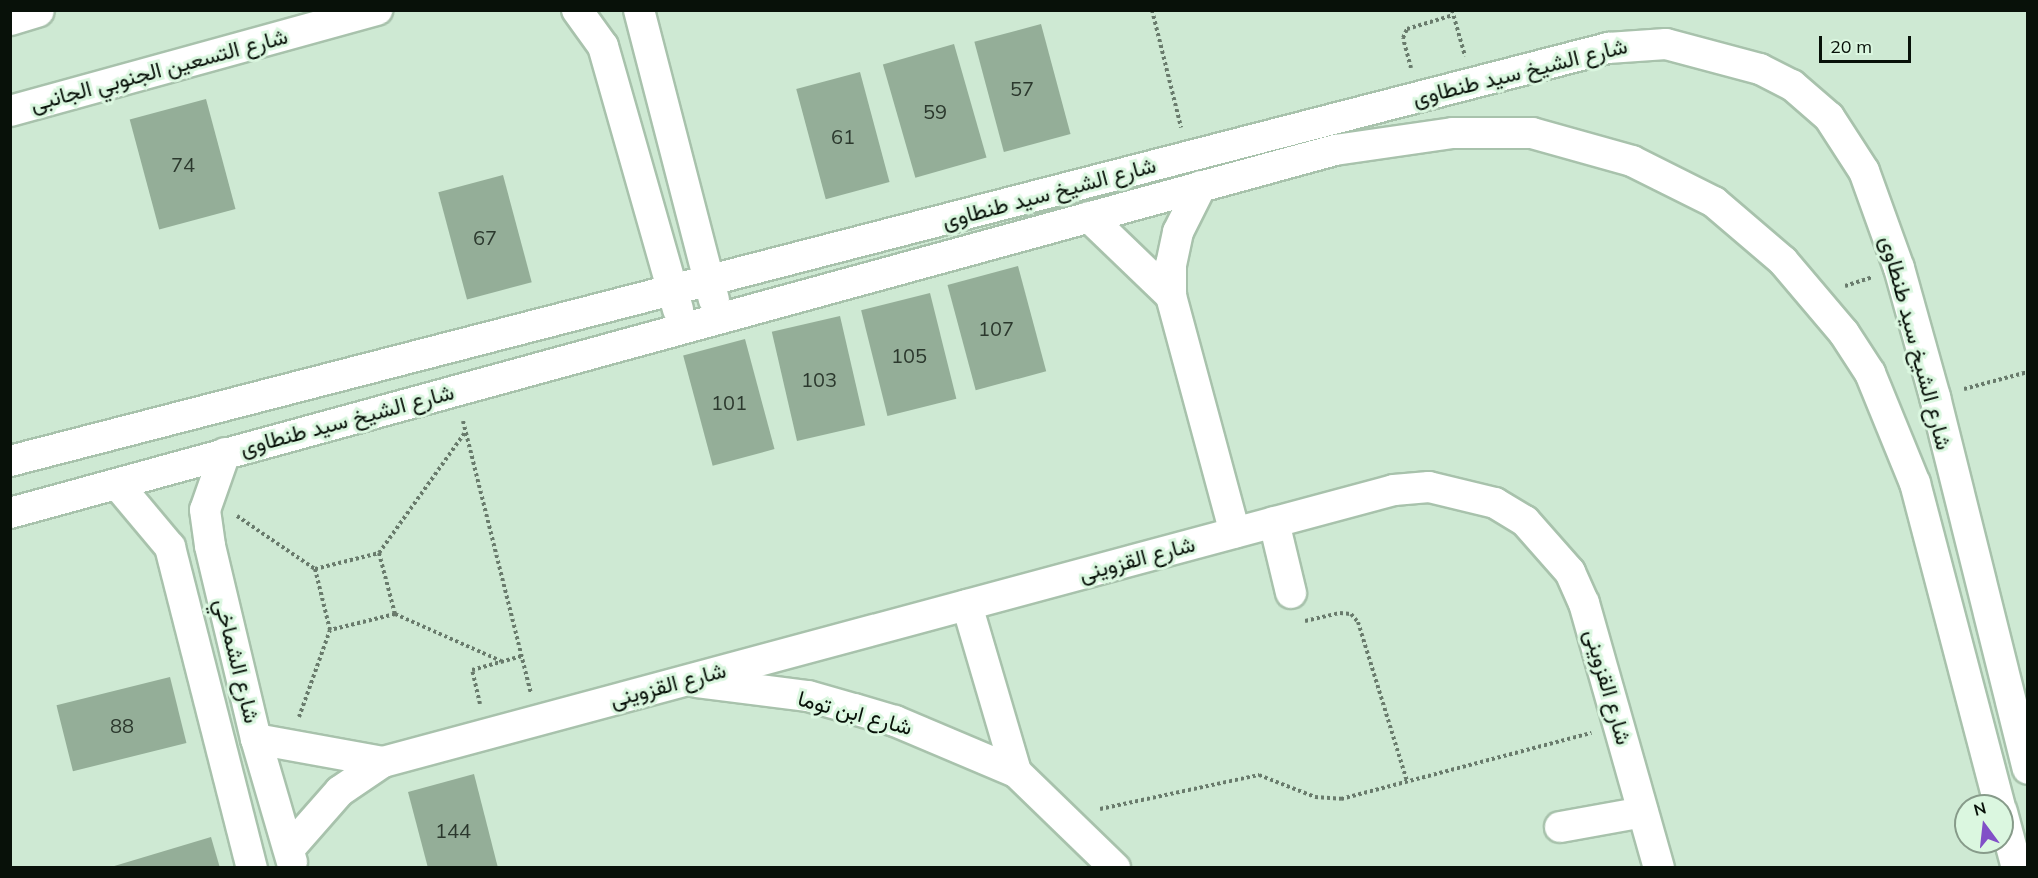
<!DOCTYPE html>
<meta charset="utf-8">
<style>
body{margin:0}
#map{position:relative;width:2038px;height:878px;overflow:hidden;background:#cee9d3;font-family:Mulish,Vazirmatn,sans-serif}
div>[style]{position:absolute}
.building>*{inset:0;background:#94ae98;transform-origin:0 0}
.path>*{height:4px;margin-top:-2px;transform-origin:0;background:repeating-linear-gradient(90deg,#697b6c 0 3px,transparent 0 6px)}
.roads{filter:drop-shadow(2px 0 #a8c2ac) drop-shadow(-2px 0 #a8c2ac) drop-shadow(0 2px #a8c2ac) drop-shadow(0 -2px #a8c2ac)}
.minor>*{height:30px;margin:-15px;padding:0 15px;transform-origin:15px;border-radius:15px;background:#fff}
.highway>*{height:33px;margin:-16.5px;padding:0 16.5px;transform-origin:16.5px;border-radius:16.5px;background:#fff}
span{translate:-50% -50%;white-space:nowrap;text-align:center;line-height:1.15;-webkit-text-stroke:6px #dbf7e0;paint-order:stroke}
.number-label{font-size:20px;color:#2b382d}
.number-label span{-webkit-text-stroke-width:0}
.street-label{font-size:22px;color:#081109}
.frame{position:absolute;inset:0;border:12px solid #081109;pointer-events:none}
.north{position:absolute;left:1954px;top:794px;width:60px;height:60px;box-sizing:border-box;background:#dbf7e0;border:2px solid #879b8a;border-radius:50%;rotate:345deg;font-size:16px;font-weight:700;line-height:24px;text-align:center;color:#081109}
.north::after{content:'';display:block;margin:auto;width:21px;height:27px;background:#814fc7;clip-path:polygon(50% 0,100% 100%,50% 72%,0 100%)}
.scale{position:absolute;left:1819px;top:36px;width:92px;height:27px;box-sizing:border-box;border:3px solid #081109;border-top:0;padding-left:8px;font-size:18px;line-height:21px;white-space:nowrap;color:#081109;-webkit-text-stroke:4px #dbf7e0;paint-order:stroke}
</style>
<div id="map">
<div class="building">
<i style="left:1041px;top:24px;width:114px;height:69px;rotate:75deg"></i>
<i style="left:954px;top:44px;width:118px;height:74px;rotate:74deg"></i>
<i style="left:860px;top:72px;width:114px;height:66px;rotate:75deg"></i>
<i style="left:206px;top:99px;width:114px;height:79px;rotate:75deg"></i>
<i style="left:503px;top:175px;width:111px;height:67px;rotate:75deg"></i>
<i style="left:1018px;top:266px;width:109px;height:73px;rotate:75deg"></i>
<i style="left:930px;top:293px;width:109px;height:71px;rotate:76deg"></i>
<i style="left:840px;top:316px;width:112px;height:70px;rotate:77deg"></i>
<i style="left:745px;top:339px;width:114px;height:64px;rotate:75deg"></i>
<i style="left:170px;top:677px;width:68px;height:117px;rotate:76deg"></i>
<i style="clip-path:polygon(474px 774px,498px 868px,428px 868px,408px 792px)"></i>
<i style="clip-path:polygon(211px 837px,220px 868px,112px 868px,111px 867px)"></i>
</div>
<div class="path">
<i style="left:1152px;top:10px;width:121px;rotate:76.1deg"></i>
<i style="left:1452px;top:10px;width:48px;rotate:74.2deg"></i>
<i style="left:1411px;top:68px;width:31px;rotate:-105deg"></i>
<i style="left:1403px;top:38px;width:10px;rotate:-66deg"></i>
<i style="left:1407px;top:29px;width:48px;rotate:-16.9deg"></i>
<i style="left:1845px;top:286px;width:28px;rotate:-18deg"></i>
<i style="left:1964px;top:389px;width:66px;rotate:-14.9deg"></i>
<i style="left:463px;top:421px;width:280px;rotate:76deg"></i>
<i style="left:237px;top:516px;width:94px;rotate:34.2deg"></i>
<i style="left:379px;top:553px;width:63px;rotate:75.3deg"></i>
<i style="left:395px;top:614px;width:67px;rotate:166.2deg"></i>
<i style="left:330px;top:630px;width:63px;rotate:-103.8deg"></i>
<i style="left:315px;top:569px;width:66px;rotate:-14deg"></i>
<i style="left:379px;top:553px;width:150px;rotate:-54.5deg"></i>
<i style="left:395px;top:614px;width:116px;rotate:23.9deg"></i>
<i style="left:1305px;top:621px;width:36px;rotate:-13deg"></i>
<i style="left:1340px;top:613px;width:11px;rotate:5deg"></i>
<i style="left:1351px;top:614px;width:11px;rotate:49deg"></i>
<i style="left:1358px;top:622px;width:166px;rotate:72.9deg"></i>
<i style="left:480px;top:704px;width:35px;rotate:-103deg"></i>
<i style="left:472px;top:670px;width:52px;rotate:-15.6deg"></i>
<i style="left:299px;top:717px;width:92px;rotate:-70.4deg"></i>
<i style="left:1100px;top:809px;width:163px;rotate:-12.1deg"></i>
<i style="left:1259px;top:775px;width:60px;rotate:21.4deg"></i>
<i style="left:1315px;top:797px;width:26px;rotate:4deg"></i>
<i style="left:1341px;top:799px;width:259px;rotate:-14.8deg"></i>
</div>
<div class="roads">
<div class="minor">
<i style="left:577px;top:10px;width:44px;rotate:54.2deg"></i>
<i style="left:603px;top:46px;width:274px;rotate:74.1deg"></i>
<i style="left:639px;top:10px;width:299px;rotate:75.5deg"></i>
<i style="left:10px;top:111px;width:381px;rotate:-15.4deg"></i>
<i style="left:1201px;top:186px;width:51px;rotate:116.6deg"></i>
<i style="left:1178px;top:232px;width:33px;rotate:102deg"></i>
<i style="left:1171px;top:264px;width:32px;rotate:90deg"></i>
<i style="left:1171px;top:296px;width:245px;rotate:74.9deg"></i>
<i style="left:1089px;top:217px;width:114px;rotate:43.9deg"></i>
<i style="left:225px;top:453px;width:60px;rotate:109.3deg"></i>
<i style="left:205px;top:510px;width:36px;rotate:82deg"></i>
<i style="left:210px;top:546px;width:198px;rotate:76.6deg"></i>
<i style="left:256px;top:739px;width:128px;rotate:73.7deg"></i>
<i style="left:10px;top:461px;width:1651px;rotate:-14.49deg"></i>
<i style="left:1608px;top:48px;width:58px;rotate:-3.9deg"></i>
<i style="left:1666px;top:44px;width:97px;rotate:14.9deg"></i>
<i style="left:1760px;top:69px;width:36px;rotate:27deg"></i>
<i style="left:1792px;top:85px;width:49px;rotate:40.9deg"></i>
<i style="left:1829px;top:117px;width:64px;rotate:57.1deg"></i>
<i style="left:1864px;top:171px;width:103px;rotate:70.2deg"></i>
<i style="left:1899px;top:268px;width:134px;rotate:74.4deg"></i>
<i style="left:1935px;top:397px;width:383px;rotate:76deg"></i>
<i style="left:118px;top:485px;width:81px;rotate:50deg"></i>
<i style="left:170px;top:547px;width:331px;rotate:75.7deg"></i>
<i style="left:10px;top:513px;width:1374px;rotate:-15.32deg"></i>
<i style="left:1335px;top:150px;width:119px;rotate:-8.2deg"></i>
<i style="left:1453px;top:133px;width:79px"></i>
<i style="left:1532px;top:133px;width:104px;rotate:15.6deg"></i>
<i style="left:1632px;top:161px;width:92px;rotate:26.6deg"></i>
<i style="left:1714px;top:202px;width:91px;rotate:40.5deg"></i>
<i style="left:1783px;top:261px;width:94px;rotate:49.7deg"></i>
<i style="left:1844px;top:333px;width:48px;rotate:57deg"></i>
<i style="left:1870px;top:373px;width:119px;rotate:67.8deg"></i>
<i style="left:1915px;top:483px;width:334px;rotate:75.3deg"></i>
<i style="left:1274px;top:522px;width:73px;rotate:76.5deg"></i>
<i style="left:967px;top:605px;width:174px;rotate:73.6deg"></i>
<i style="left:697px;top:682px;width:112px;rotate:7.2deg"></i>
<i style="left:808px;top:696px;width:48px;rotate:15.8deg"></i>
<i style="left:854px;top:709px;width:43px;rotate:16.3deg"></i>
<i style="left:895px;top:721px;width:131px;rotate:22.9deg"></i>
<i style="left:1016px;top:772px;width:138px;rotate:44.1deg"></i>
<i style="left:256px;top:739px;width:129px;rotate:10.3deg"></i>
<i style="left:2002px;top:812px;width:58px;rotate:75deg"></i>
<i style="left:1560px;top:827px;width:84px;rotate:-10.2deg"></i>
<i style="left:289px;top:849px;width:77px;rotate:-48.7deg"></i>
<i style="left:340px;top:791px;width:52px;rotate:-34deg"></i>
<i style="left:383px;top:762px;width:1047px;rotate:-15.06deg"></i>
<i style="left:1394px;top:490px;width:35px;rotate:-5deg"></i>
<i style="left:1429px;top:487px;width:68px;rotate:13.6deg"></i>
<i style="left:1495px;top:503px;width:35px;rotate:31deg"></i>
<i style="left:1525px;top:521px;width:68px;rotate:48.6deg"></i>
<i style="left:1570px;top:572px;width:34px;rotate:66deg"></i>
<i style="left:1584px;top:603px;width:275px;rotate:74.2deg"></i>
</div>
<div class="highway">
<i style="left:10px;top:18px;width:28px;rotate:-17deg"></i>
</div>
</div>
<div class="number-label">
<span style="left:1022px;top:88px">57</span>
<span style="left:935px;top:111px">59</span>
<span style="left:843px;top:136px">61</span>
<span style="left:183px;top:164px">74</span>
<span style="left:485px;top:237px">67</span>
<span style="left:996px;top:328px">107</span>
<span style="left:909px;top:355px">105</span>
<span style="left:819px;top:379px">103</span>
<span style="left:729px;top:402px">101</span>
<span style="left:122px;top:725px">88</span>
<span style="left:453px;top:830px">144</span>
</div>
<div class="street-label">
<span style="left:159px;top:70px;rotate:-15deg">شارع التسعين الجنوبي الجانبى</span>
<span style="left:1520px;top:72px;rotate:-14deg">شارع الشيخ سيد طنطاوى</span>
<span style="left:1049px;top:193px;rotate:-15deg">شارع الشيخ سيد طنطاوى</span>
<span style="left:1916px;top:343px;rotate:75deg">شارع الشيخ سيد طنطاوى</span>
<span style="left:347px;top:420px;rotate:-15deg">شارع الشيخ سيد طنطاوى</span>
<span style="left:1137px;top:559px;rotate:-15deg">شارع القزوينى</span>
<span style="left:237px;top:661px;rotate:76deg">شارع الشماخي</span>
<span style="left:668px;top:685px;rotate:-15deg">شارع القزوينى</span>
<span style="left:1608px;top:687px;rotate:74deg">شارع القزوينى</span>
<span style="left:855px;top:713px;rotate:15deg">شارع ابن توما</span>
</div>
<div class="frame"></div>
<div class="north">N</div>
<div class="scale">20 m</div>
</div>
